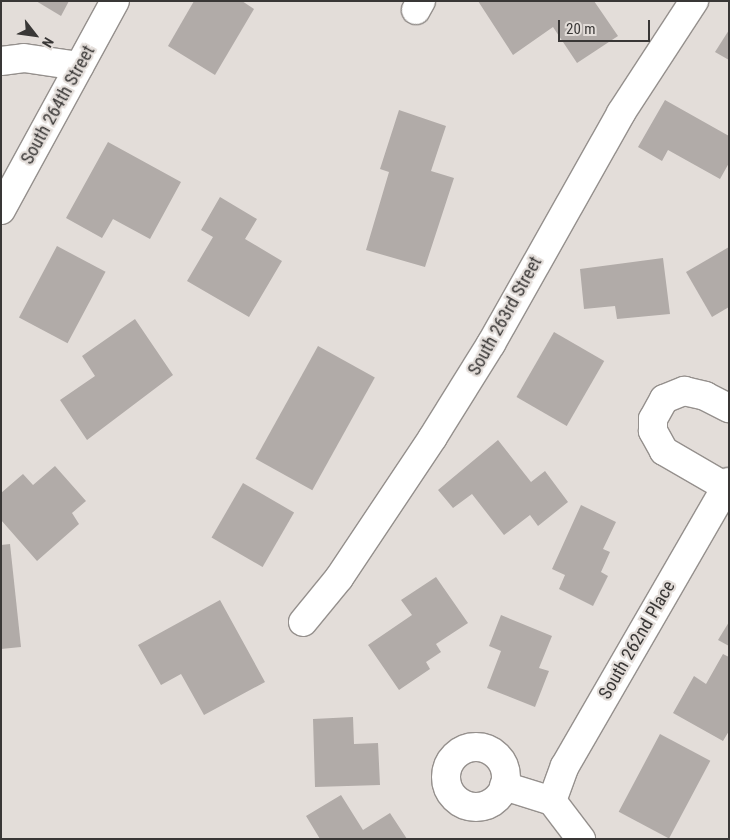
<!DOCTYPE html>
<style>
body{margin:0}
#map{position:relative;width:730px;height:840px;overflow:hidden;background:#e3ddd9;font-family:"Roboto Condensed",sans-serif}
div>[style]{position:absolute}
.building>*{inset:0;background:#b1aba8;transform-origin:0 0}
.roads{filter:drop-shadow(1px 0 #95908d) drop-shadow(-1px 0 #95908d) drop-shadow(0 1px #95908d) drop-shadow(0 -1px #95908d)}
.minor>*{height:28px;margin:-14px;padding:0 14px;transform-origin:14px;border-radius:14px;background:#fff}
.minor>.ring{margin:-14px;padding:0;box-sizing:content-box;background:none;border:28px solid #fff;border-radius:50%}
span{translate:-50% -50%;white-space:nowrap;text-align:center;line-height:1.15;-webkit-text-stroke:4.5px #e3ddd9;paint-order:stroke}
.street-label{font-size:18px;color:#393736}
.frame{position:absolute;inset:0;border:2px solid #393736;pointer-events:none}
.north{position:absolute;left:10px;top:10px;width:50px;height:50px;-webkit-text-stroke:4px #e3ddd9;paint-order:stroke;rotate:120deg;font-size:14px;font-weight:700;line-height:20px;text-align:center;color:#393736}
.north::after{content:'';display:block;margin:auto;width:18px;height:22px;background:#393736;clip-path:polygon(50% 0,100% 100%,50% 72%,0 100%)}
.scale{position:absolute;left:558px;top:20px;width:92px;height:22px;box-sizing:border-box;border:2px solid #393736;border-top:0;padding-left:6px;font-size:15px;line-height:18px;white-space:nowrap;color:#393736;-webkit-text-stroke:4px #e3ddd9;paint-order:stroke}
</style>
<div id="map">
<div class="building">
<i style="clip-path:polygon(36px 1px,69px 1px,61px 16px)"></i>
<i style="clip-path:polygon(194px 1px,242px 1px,254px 9px,215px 75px,168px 46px)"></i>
<i style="clip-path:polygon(478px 1px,594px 1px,618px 36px,577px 63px,553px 27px,513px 55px)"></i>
<i style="clip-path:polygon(729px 30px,729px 60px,715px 52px)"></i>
<i style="clip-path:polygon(665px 100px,729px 136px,729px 163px,720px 179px,668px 150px,662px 161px,638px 147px)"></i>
<i style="clip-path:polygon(399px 110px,446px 126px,431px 171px,454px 178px,425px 267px,366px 250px,389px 172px,380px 169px)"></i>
<i style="clip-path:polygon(108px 142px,181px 182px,150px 239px,113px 219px,102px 238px,66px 218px)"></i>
<i style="clip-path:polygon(220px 197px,257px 219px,245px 239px,282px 261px,249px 317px,187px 281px,213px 237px,201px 230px)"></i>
<i style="left:57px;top:246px;width:55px;height:81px;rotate:28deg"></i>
<i style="clip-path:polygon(729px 247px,729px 307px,712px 317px,686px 272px)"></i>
<i style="clip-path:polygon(663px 258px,670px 314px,617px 319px,615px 306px,584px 309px,580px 269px)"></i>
<i style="clip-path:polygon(135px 319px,173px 375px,87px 440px,60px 400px,95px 376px,82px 356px)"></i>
<i style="left:554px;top:332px;width:58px;height:75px;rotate:30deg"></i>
<i style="left:318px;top:346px;width:65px;height:129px;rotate:29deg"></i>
<i style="clip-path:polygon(498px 440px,531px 482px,545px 471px,568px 502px,538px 526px,530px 515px,504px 535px,472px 494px,453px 508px,438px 490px)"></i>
<i style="clip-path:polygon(55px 466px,86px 501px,72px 513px,79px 524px,37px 561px,1px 520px,1px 493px,23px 474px,33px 485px)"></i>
<i style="left:243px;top:483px;width:59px;height:63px;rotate:30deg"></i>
<i style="clip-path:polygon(581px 505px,616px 522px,603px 549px,610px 552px,601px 572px,608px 576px,593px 606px,559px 589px,565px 575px,552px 569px)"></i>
<i style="clip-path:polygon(10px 544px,21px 647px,1px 649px,1px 545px)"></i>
<i style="clip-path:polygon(436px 577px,468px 623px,436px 644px,441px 652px,426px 662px,430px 669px,399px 690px,368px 645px,412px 615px,401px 600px)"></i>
<i style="clip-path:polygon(220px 600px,265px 682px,204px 715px,181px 674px,161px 685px,138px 645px)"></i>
<i style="clip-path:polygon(501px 615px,552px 636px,539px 668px,549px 671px,535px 707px,487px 688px,501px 651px,489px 646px)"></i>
<i style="clip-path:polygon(729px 622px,729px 646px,718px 640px)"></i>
<i style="clip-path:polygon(723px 654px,729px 657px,729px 731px,723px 741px,673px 713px,694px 676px,706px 684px)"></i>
<i style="clip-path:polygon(353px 717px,354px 744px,378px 743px,380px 785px,315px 787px,313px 719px)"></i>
<i style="left:660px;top:734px;width:57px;height:88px;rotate:28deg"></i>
<i style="clip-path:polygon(341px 795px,363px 830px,390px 813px,407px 839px,320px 839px,306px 816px)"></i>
</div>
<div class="roads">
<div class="minor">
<i style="left:416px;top:10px;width:10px;rotate:-61deg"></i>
<i style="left:1px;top:61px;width:23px;rotate:-7deg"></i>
<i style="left:24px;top:58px;width:56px;rotate:8.3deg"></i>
<i style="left:1px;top:210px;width:238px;rotate:-61.4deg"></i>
<i style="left:726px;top:487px;width:72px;rotate:-149.9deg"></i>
<i style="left:664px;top:451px;width:23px;rotate:-119deg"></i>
<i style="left:653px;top:431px;width:12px;rotate:-90deg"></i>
<i style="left:653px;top:419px;width:23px;rotate:-61deg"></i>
<i style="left:664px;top:399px;width:22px;rotate:-22deg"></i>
<i style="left:684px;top:391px;width:22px;rotate:13deg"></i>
<i style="left:705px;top:396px;width:27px;rotate:27deg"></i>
<i style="left:303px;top:622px;width:57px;rotate:-50.7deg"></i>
<i style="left:339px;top:578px;width:169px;rotate:-56.3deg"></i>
<i style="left:433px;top:437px;width:110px;rotate:-58.1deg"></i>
<i style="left:491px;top:344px;width:265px;rotate:-60.6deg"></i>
<i style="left:621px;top:113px;width:134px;rotate:-56.9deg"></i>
<i class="ring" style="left:446px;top:747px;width:32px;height:32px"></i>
<i style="left:504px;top:786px;width:50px;rotate:17.4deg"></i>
<i style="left:552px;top:801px;width:48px;rotate:52.7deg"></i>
<i style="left:552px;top:801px;width:37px;rotate:-70deg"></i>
<i style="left:565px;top:766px;width:328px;rotate:-60deg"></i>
</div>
</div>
<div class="street-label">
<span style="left:58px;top:105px;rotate:-61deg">South 264th Street</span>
<span style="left:505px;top:316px;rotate:-61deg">South 263rd Street</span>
<span style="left:637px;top:640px;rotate:-60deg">South 262nd Place</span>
</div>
<div class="frame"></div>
<div class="north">N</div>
<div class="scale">20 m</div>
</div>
